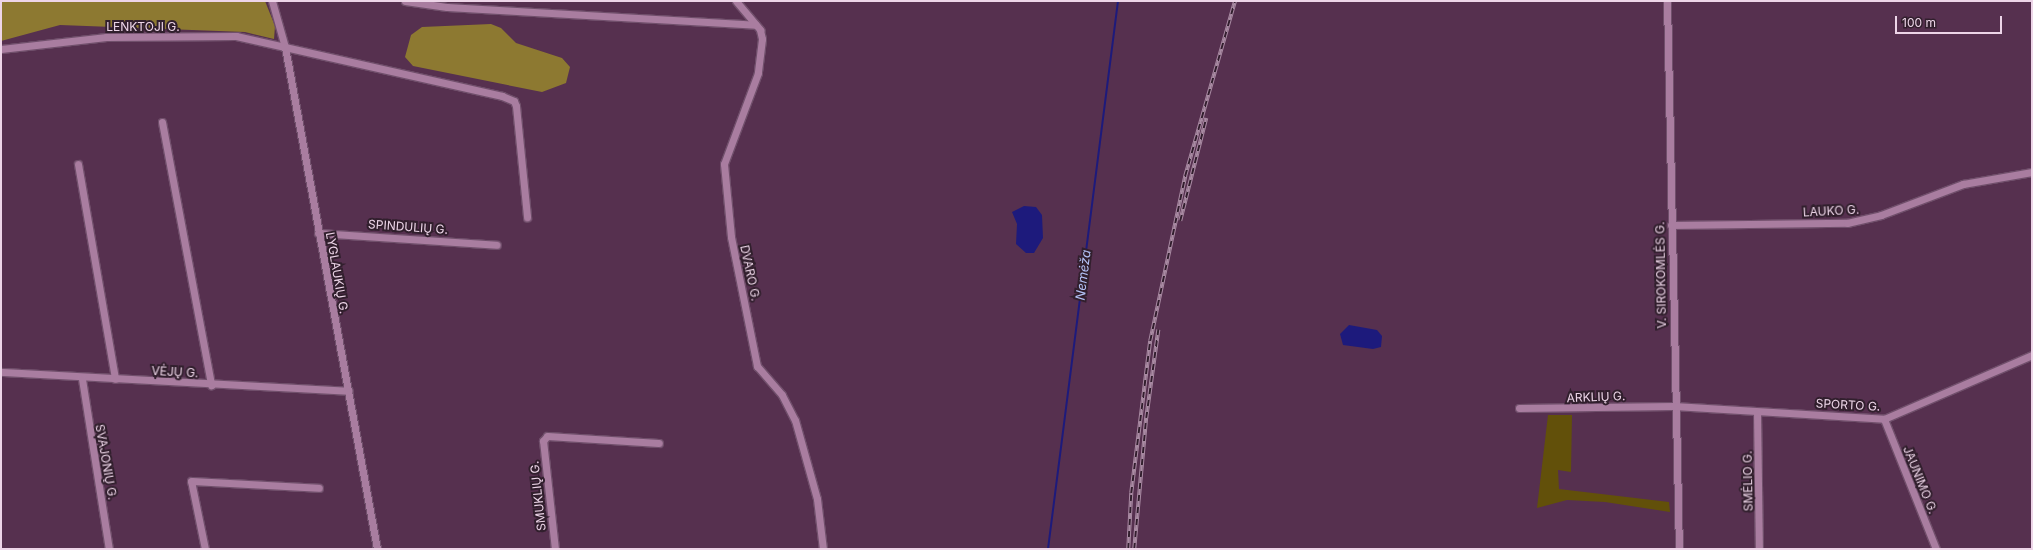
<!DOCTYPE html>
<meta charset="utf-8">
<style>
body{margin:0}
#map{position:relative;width:2033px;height:550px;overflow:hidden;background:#56304f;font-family:Inter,sans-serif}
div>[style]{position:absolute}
.green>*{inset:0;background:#62500a}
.forest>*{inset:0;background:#8d7931}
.water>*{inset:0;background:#1d1a7c}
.stream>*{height:2px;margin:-1px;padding:0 1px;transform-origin:1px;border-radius:1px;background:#1d1a7c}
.roads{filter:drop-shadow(1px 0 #704f6b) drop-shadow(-1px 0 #704f6b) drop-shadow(0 1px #704f6b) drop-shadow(0 -1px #704f6b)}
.minor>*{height:7px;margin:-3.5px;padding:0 3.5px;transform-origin:3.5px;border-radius:3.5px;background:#a97da0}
.rail>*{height:3.5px;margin-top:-1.75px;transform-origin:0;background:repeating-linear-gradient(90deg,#311f2d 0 6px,#a98ba3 0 12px);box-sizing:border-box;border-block:1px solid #a98ba3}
span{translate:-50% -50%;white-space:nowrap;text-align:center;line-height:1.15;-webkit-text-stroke:4px #311f2d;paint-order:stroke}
.street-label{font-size:12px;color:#edd5e8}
.water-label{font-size:13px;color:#b3c1f5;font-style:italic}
.frame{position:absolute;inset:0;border:2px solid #edd5e8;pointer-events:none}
.scale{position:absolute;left:1895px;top:16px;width:107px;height:18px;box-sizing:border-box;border:2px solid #edd5e8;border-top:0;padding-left:5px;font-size:12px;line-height:14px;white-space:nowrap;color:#edd5e8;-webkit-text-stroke:3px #311f2d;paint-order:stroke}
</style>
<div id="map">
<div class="green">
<i style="clip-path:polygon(1548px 415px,1572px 415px,1571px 472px,1558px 470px,1559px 489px,1669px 502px,1670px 512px,1605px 502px,1567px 500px,1537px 508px)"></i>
</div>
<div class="forest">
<i style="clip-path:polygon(1px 1px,265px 1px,275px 26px,274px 39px,245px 32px,60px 25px,1px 41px)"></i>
<i style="clip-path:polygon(491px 24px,501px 28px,516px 43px,562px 58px,570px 67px,566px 83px,542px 92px,413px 66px,405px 57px,411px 35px,422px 27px)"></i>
</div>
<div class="water">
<i style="clip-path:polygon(1024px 206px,1036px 207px,1042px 215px,1043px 238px,1034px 253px,1026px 253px,1016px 244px,1017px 224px,1012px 212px)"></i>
<i style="clip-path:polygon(1349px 325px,1377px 330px,1382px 336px,1381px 347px,1373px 349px,1343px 345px,1340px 334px)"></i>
</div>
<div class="stream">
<i style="left:1048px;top:549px;width:552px;rotate:-82.72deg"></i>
</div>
<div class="roads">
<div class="minor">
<i style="left:272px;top:1px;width:48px;rotate:74.2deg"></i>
<i style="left:285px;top:47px;width:510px;rotate:79.61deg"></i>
<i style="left:405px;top:1px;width:42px;rotate:8.1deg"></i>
<i style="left:447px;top:7px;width:309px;rotate:3.3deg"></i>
<i style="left:736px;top:1px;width:38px;rotate:50deg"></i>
<i style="left:760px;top:30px;width:9px;rotate:77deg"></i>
<i style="left:762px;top:39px;width:34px;rotate:97deg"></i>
<i style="left:758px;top:73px;width:97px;rotate:110.5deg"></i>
<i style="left:724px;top:164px;width:73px;rotate:84.5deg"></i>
<i style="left:731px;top:237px;width:132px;rotate:78.6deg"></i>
<i style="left:757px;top:366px;width:38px;rotate:49deg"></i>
<i style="left:782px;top:395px;width:28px;rotate:63deg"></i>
<i style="left:795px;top:420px;width:82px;rotate:74.4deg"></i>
<i style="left:817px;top:499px;width:50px;rotate:83.2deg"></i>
<i style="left:1667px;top:1px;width:548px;rotate:88.75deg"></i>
<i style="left:1px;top:49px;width:106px;rotate:-6.5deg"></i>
<i style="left:106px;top:37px;width:130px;rotate:-0.4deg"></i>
<i style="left:236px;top:36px;width:273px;rotate:12.7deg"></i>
<i style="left:502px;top:96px;width:13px;rotate:23deg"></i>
<i style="left:514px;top:101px;width:5px;rotate:68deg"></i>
<i style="left:516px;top:106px;width:112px;rotate:84.3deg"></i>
<i style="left:162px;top:122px;width:268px;rotate:79.4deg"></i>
<i style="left:78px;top:164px;width:218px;rotate:80.2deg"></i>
<i style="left:1671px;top:225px;width:176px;rotate:-0.7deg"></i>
<i style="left:1847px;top:223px;width:35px;rotate:-13deg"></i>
<i style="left:1881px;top:215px;width:88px;rotate:-20.7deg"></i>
<i style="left:1963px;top:184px;width:70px;rotate:-9.9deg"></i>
<i style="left:318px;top:233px;width:179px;rotate:3.8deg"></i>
<i style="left:1px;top:372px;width:348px;rotate:3.1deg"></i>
<i style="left:82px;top:379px;width:172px;rotate:81deg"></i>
<i style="left:1519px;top:408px;width:155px;rotate:-0.7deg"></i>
<i style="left:1674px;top:406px;width:210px;rotate:3.5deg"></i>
<i style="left:1884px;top:419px;width:161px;rotate:-23.4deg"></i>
<i style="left:1757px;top:412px;width:137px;rotate:89.2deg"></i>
<i style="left:1884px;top:419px;width:140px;rotate:68.2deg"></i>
<i style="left:205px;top:549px;width:69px;rotate:-101.6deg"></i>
<i style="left:191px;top:481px;width:128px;rotate:3.1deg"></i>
<i style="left:555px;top:549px;width:109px;rotate:-96.3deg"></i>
<i style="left:543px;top:441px;width:6px;rotate:-51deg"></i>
<i style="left:547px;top:436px;width:112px;rotate:3.6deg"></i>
</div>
</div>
<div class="rail">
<i style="left:1180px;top:221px;width:106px;rotate:-75.8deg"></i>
<i style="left:1128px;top:549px;width:56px;rotate:-86.9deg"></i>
<i style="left:1131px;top:493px;width:153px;rotate:-82.9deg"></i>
<i style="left:1150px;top:341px;width:169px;rotate:-78deg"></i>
<i style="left:1185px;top:176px;width:182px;rotate:-74.1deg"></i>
<i style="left:1134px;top:549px;width:132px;rotate:-84.8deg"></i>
<i style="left:1146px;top:418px;width:89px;rotate:-82.2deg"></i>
</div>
<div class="street-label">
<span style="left:143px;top:27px">LENKTOJI G.</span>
<span style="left:1831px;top:211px;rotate:-3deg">LAUKO G.</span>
<span style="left:408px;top:227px;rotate:4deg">SPINDULIŲ G.</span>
<span style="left:337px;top:273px;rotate:80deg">LYGLAUKIŲ G.</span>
<span style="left:750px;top:273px;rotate:78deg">DVARO G.</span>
<span style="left:1661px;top:275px;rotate:-91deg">V. SIROKOMLĖS G.</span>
<span style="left:175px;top:372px;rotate:3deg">VĖJŲ G.</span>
<span style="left:1596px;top:397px;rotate:-2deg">ARKLIŲ G.</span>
<span style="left:1848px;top:405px;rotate:3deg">SPORTO G.</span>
<span style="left:106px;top:462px;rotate:80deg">SVAJONIŲ G.</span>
<span style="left:1920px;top:480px;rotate:68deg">JAUNIMO G.</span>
<span style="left:1748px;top:481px;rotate:-91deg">SMĖLIO G.</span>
<span style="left:538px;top:496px;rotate:-96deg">SMUKLIŲ G.</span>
</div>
<div class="water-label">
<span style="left:1083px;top:275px;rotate:-83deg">Nemėža</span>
</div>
<div class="frame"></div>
<div class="scale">100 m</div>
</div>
